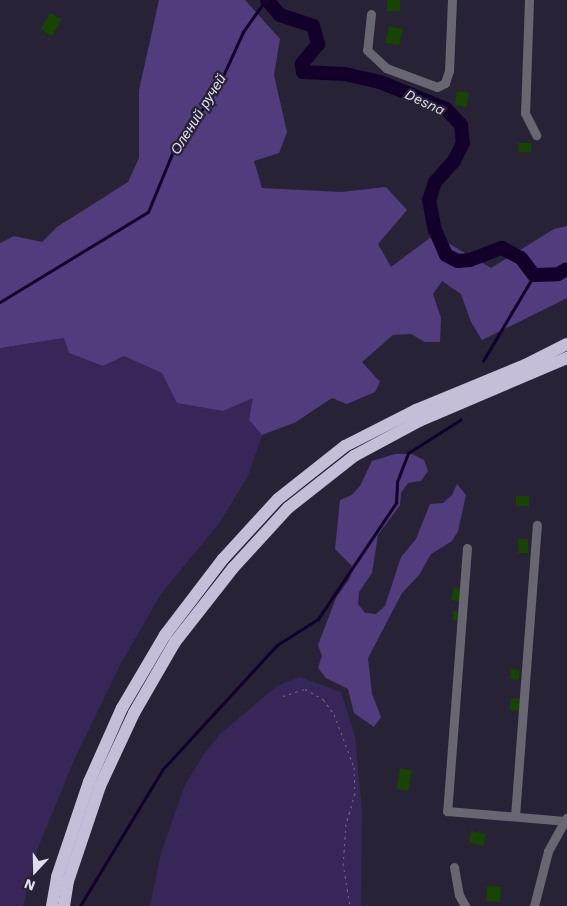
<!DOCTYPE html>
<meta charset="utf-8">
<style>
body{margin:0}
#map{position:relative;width:567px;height:906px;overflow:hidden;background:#282236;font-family:"Work Sans",sans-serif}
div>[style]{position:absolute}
.green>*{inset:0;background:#372759}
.forest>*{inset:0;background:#513d7d}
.stream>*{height:2.5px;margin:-1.25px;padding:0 1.25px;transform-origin:1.25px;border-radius:1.25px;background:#12002b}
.river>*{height:14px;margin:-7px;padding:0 7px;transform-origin:7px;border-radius:7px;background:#12002b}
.building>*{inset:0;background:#174401;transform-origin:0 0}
.path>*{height:1px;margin-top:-0.5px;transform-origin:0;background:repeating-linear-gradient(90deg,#716d7e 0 2.5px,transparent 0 6.5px)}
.minor>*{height:9px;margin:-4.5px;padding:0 4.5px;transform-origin:4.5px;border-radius:4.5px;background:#686670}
.highway>*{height:12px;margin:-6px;padding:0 6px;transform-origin:6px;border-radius:6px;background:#c4bed9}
span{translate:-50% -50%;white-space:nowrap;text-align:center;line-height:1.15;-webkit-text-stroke:4.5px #282236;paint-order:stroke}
.water-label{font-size:14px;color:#e2def1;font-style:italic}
.north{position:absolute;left:10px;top:846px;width:50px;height:50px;-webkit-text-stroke:4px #282236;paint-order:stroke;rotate:201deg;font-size:14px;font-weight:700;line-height:20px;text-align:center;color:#e0ddeb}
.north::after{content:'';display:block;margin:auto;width:18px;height:22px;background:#e0ddeb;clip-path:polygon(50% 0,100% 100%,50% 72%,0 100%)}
</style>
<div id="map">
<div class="green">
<i style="clip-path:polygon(64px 338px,69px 353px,103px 366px,124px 356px,162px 373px,223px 411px,254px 397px,249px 420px,262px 435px,248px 476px,220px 522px,161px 594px,119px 667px,75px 758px,37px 850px,23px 906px,0 906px,0 348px)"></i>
<i style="clip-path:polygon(300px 677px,341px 692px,355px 736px,362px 810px,361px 906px,150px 906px,161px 853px,185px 785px,205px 753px,220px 734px,277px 686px)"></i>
</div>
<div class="forest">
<i style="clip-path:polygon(159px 0,245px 0,280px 39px,274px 75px,287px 132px,279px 153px,254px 161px,262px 188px,341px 192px,386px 187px,407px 210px,378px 244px,391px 267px,434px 235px,491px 268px,554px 229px,567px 226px,567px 298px,482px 340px,471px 322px,461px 294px,442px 281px,433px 294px,441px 318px,440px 342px,425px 342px,411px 334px,393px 335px,362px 362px,380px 382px,375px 392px,347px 404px,332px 398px,296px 422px,262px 435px,249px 420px,253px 398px,223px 411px,177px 403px,162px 373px,124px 356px,103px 366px,69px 353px,64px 338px,0 348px,0 243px,14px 236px,42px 242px,57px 227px,128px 182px,139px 158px,139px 90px)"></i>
<i style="clip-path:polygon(395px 454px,412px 454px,424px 460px,428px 471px,421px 481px,408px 483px,401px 493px,400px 505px,378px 535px,372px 573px,359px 592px,358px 604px,365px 613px,376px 614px,385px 606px,401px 557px,416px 539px,430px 504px,443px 503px,452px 495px,457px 484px,466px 495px,458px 531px,452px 541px,431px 554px,419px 575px,402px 593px,368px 658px,372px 694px,381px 717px,374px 727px,354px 713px,348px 689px,326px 678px,318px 668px,322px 656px,318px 645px,336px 598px,350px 578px,352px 566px,335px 549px,340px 500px,352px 495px,360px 486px,372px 461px)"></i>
</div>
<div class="stream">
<i style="left:0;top:302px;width:173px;rotate:-31.3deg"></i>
<i style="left:148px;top:212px;width:68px;rotate:-67.6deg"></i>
<i style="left:174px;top:149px;width:76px;rotate:-54.6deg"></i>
<i style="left:218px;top:87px;width:60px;rotate:-65.6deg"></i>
<i style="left:243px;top:32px;width:39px;rotate:-55deg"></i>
<i style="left:483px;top:361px;width:100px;rotate:-59.3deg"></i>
<i style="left:80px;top:906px;width:160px;rotate:-58.8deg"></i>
<i style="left:163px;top:769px;width:168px;rotate:-47.4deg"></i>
<i style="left:277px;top:645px;width:49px;rotate:-32.4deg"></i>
<i style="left:318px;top:619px;width:140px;rotate:-56.1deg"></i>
<i style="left:396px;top:503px;width:21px;rotate:-87deg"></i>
<i style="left:397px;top:482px;width:31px;rotate:-69deg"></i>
<i style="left:408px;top:453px;width:62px;rotate:-32.4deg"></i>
</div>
<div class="river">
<i style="left:267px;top:0;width:20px;rotate:49deg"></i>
<i style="left:280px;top:15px;width:35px;rotate:18deg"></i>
<i style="left:313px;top:26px;width:19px;rotate:74deg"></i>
<i style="left:318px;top:44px;width:26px;rotate:129deg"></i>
<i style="left:302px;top:64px;width:8px;rotate:83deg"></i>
<i style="left:303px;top:72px;width:42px;rotate:2.7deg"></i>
<i style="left:345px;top:74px;width:36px;rotate:13deg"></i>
<i style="left:380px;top:82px;width:71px;rotate:22.2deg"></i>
<i style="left:446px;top:109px;width:22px;rotate:47deg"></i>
<i style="left:461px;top:125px;width:18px;rotate:84deg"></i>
<i style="left:463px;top:143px;width:20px;rotate:117deg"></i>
<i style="left:454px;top:161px;width:28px;rotate:132deg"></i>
<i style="left:435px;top:182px;width:19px;rotate:108deg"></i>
<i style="left:429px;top:200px;width:31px;rotate:79deg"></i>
<i style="left:435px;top:230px;width:27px;rotate:66deg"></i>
<i style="left:446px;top:255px;width:13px;rotate:27deg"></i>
<i style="left:458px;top:261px;width:12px;rotate:-5deg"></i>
<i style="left:470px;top:260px;width:34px;rotate:-21deg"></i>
<i style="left:502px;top:248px;width:21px;rotate:28deg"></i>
<i style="left:521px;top:258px;width:21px;rotate:53deg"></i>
<i style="left:534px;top:275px;width:24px;rotate:-2deg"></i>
<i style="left:558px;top:274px;width:10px;rotate:-29deg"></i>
</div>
<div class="building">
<i style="left:387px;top:0;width:13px;height:11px"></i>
<i style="left:50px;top:13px;width:13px;height:19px;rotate:29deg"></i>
<i style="left:389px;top:26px;width:14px;height:17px;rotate:12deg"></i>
<i style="left:457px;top:91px;width:12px;height:14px;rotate:9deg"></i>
<i style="left:518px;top:143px;width:13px;height:9px"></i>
<i style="left:516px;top:496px;width:13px;height:10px"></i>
<i style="left:518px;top:539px;width:10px;height:14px"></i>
<i style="left:454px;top:587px;width:9px;height:13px;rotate:13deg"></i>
<i style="clip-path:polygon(453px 611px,460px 612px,460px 621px,453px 620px)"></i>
<i style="left:511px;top:669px;width:9px;height:10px;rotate:6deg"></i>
<i style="left:511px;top:698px;width:10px;height:12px;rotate:6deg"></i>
<i style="left:400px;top:768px;width:12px;height:21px;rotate:9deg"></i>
<i style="left:471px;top:831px;width:15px;height:12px;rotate:11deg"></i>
<i style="left:487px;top:886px;width:14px;height:15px;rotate:4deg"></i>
</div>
<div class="path">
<i style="left:283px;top:696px;width:23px;rotate:-18deg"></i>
<i style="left:305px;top:689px;width:21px;rotate:29deg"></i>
<i style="left:323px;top:699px;width:19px;rotate:54deg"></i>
<i style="left:334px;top:714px;width:57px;rotate:69.3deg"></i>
<i style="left:354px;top:767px;width:26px;rotate:88deg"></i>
<i style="left:355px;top:793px;width:32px;rotate:106deg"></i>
<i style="left:346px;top:824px;width:39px;rotate:94deg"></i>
<i style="left:343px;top:863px;width:44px;rotate:80.8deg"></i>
</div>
<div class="minor">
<i style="left:529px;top:0;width:113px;rotate:92deg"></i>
<i style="left:525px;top:113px;width:25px;rotate:63deg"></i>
<i style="left:371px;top:14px;width:36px;rotate:96deg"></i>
<i style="left:367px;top:50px;width:26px;rotate:43deg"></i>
<i style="left:386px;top:68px;width:54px;rotate:20.4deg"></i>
<i style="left:437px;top:87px;width:9px;rotate:-27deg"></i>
<i style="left:445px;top:83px;width:13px;rotate:-72deg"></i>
<i style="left:449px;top:71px;width:71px;rotate:-87.6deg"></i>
<i style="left:467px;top:548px;width:264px;rotate:94.3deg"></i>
<i style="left:447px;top:811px;width:118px;rotate:4.8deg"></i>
<i style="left:515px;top:816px;width:292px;rotate:-85.7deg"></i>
<i style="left:454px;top:867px;width:28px;rotate:80deg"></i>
<i style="left:459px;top:895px;width:13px;rotate:61deg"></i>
<i style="left:534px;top:906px;width:57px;rotate:-75.7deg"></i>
<i style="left:548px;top:851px;width:38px;rotate:-61deg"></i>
</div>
<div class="highway">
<i style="left:52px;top:906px;width:29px;rotate:-80deg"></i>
<i style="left:57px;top:877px;width:100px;rotate:-71.4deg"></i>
<i style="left:89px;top:782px;width:81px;rotate:-66deg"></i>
<i style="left:122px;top:708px;width:85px;rotate:-59.5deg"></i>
<i style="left:165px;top:635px;width:96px;rotate:-52.7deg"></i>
<i style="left:223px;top:559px;width:81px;rotate:-47.5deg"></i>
<i style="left:278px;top:499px;width:85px;rotate:-38.3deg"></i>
<i style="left:345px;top:446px;width:80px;rotate:-26.9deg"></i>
<i style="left:416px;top:410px;width:118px;rotate:-22.4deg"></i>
<i style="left:525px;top:365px;width:47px;rotate:-26.6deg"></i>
<i style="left:64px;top:906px;width:25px;rotate:-81deg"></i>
<i style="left:68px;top:881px;width:100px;rotate:-71.4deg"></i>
<i style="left:100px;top:786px;width:81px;rotate:-65deg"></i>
<i style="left:134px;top:713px;width:82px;rotate:-60deg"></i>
<i style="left:175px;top:642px;width:94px;rotate:-51.9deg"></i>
<i style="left:233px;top:568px;width:81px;rotate:-47.5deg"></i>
<i style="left:288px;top:508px;width:84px;rotate:-38.2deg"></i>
<i style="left:354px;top:456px;width:74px;rotate:-28.3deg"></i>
<i style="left:419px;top:421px;width:161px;rotate:-23.1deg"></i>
</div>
<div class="water-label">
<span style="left:425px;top:102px;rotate:25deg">Desna</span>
<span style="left:198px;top:114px;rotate:-58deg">Олений ручей</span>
</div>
<div class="north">N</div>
</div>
